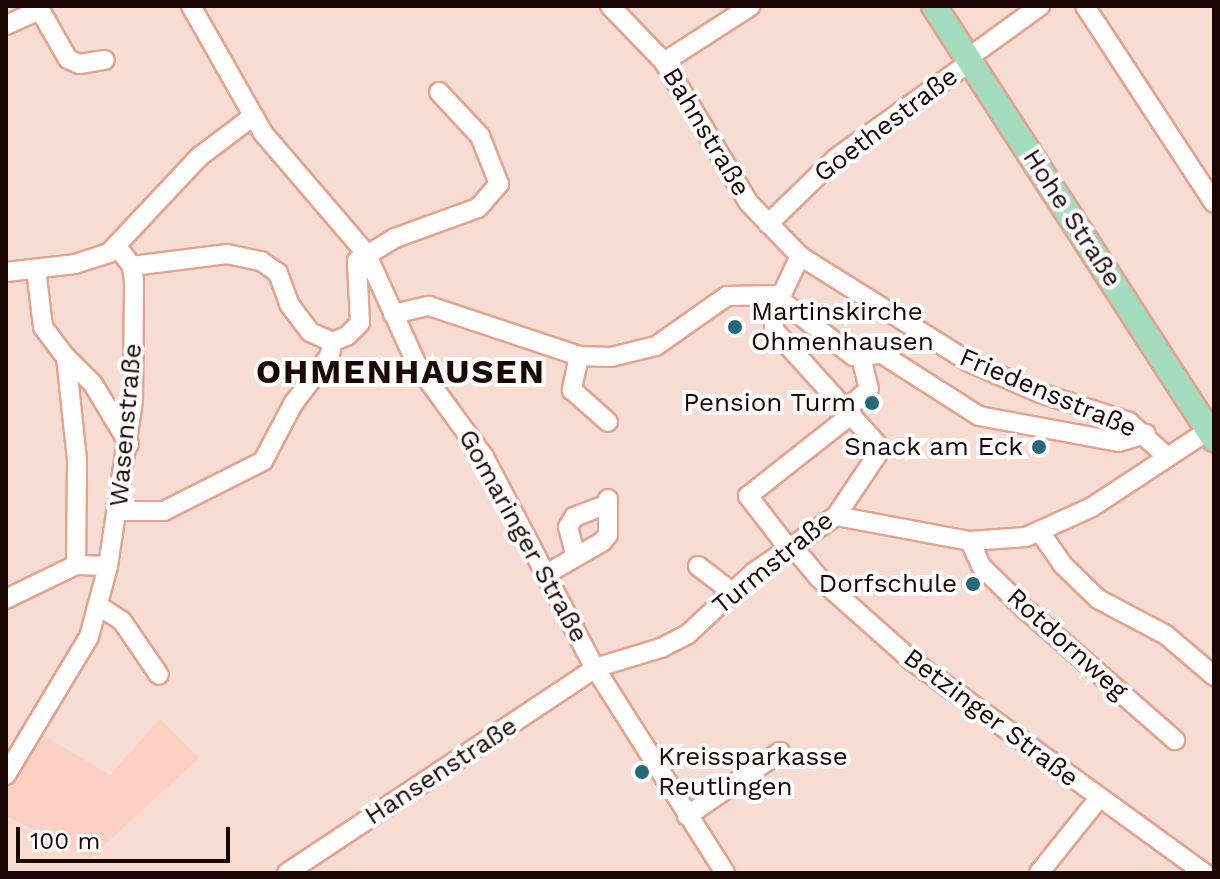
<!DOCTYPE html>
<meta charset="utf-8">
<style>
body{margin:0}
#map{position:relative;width:1220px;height:879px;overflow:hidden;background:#f6dcd3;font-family:"Work Sans",sans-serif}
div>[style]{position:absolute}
.built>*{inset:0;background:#fcd0c2}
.roads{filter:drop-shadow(2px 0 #e2a490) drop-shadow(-2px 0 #e2a490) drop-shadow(0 2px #e2a490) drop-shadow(0 -2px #e2a490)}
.minor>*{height:18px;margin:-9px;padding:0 9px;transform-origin:9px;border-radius:9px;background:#fff}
.major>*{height:24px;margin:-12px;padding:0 12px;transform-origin:12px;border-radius:12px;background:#a4dcbf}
.dots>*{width:22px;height:22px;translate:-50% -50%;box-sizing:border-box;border:4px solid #fff;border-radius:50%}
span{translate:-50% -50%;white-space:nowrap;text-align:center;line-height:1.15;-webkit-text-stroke:8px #fff;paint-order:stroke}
.street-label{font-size:26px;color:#1a0602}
.poi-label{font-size:26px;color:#1a0602}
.left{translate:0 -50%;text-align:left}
.right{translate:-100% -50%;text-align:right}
.district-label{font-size:34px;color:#1a0602;font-weight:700;letter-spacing:2px}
.frame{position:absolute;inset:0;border:8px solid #1a0602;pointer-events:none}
.scale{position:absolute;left:16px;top:827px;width:214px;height:36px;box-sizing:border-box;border:4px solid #1a0602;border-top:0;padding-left:10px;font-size:24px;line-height:28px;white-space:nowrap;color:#1a0602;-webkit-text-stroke:6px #fff;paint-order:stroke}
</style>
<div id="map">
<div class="built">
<i style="clip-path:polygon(160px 719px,199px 758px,90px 858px,6px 816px,6px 789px,39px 733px,110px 775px)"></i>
</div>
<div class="roads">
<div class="minor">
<i style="left:191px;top:6px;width:146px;rotate:60.4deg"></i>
<i style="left:263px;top:133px;width:158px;rotate:49.4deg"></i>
<i style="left:366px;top:253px;width:123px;rotate:65.5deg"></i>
<i style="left:417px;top:365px;width:114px;rotate:53.9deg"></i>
<i style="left:484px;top:457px;width:238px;rotate:62.3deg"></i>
<i style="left:595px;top:668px;width:243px;rotate:57.6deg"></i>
<i style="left:610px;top:6px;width:78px;rotate:46deg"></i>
<i style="left:664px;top:62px;width:163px;rotate:59deg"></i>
<i style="left:748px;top:202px;width:75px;rotate:46.1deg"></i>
<i style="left:800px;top:256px;width:199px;rotate:32.1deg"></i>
<i style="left:969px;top:362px;width:77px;rotate:23.6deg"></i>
<i style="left:1040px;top:393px;width:94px;rotate:18deg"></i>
<i style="left:1129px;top:422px;width:52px;rotate:42.6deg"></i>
<i style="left:1085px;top:6px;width:235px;rotate:56.8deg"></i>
<i style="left:40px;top:10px;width:56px;rotate:60.3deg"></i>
<i style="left:68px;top:59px;width:12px;rotate:24deg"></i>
<i style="left:79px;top:64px;width:26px;rotate:-9deg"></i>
<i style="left:6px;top:25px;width:37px;rotate:-24deg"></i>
<i style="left:40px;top:10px;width:4px;rotate:-104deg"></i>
<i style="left:968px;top:58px;width:89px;rotate:-35.8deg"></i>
<i style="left:664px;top:62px;width:103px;rotate:-32.8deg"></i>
<i style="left:768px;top:224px;width:95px;rotate:-44.1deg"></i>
<i style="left:836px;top:158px;width:165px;rotate:-35.6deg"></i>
<i style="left:132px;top:266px;width:96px;rotate:-7.2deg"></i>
<i style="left:227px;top:254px;width:35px;rotate:12deg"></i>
<i style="left:261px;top:261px;width:21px;rotate:35deg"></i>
<i style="left:278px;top:273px;width:33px;rotate:70deg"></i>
<i style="left:289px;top:304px;width:35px;rotate:53deg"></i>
<i style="left:310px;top:332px;width:24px;rotate:24deg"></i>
<i style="left:332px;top:342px;width:16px;rotate:-22deg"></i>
<i style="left:347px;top:336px;width:18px;rotate:-45deg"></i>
<i style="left:360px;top:323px;width:62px;rotate:-92.8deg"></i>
<i style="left:357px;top:261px;width:44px;rotate:-31.2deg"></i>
<i style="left:395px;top:238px;width:88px;rotate:-19.9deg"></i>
<i style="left:478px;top:208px;width:32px;rotate:-49deg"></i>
<i style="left:499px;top:184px;width:52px;rotate:-111.6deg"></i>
<i style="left:480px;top:136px;width:60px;rotate:-133deg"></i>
<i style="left:36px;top:269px;width:58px;rotate:83.1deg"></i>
<i style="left:43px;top:327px;width:38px;rotate:53deg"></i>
<i style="left:66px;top:357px;width:104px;rotate:83.9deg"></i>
<i style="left:77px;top:460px;width:105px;rotate:90.5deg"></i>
<i style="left:6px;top:272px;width:69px;rotate:-6.6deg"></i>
<i style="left:75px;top:264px;width:36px;rotate:-18deg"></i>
<i style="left:109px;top:253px;width:132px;rotate:-46.8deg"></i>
<i style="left:199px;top:157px;width:66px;rotate:-37deg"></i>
<i style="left:779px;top:299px;width:93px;rotate:37.6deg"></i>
<i style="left:853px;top:356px;width:29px;rotate:-4deg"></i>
<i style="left:882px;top:354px;width:115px;rotate:32.6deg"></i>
<i style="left:979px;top:416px;width:142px;rotate:10.5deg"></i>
<i style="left:1119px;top:442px;width:28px;rotate:-17deg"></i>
<i style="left:393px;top:314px;width:37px;rotate:-13deg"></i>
<i style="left:429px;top:306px;width:158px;rotate:18.4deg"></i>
<i style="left:579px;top:356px;width:32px;rotate:2deg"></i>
<i style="left:611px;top:357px;width:46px;rotate:-13.7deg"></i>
<i style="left:656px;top:346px;width:87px;rotate:-35.2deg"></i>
<i style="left:727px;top:296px;width:54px;rotate:-1.1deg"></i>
<i style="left:579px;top:356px;width:35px;rotate:102deg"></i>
<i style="left:572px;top:390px;width:48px;rotate:41.6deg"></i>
<i style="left:66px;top:357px;width:38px;rotate:45deg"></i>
<i style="left:93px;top:384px;width:70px;rotate:59deg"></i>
<i style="left:848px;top:408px;width:28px;rotate:-42deg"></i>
<i style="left:869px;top:389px;width:32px;rotate:-104deg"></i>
<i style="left:120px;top:511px;width:44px"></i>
<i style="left:164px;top:511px;width:111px;rotate:-26.8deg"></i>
<i style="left:263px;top:461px;width:64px;rotate:-62.2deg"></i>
<i style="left:293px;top:404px;width:61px;rotate:-52.9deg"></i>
<i style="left:330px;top:355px;width:13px;rotate:-81deg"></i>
<i style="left:836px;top:516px;width:136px;rotate:10.6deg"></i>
<i style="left:970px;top:541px;width:56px;rotate:-4.1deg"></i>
<i style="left:1026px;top:537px;width:72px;rotate:-24.4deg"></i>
<i style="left:1092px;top:507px;width:146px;rotate:-33.3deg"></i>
<i style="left:1040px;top:532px;width:39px;rotate:55deg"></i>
<i style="left:1062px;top:564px;width:50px;rotate:44.2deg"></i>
<i style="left:1098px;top:599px;width:77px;rotate:27.9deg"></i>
<i style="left:1166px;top:635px;width:63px;rotate:40.5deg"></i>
<i style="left:970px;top:541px;width:27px;rotate:66deg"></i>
<i style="left:981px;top:566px;width:63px;rotate:44.4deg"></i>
<i style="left:1026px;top:610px;width:198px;rotate:41.1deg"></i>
<i style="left:793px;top:547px;width:40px;rotate:50deg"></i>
<i style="left:819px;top:578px;width:123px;rotate:41.7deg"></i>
<i style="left:911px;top:660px;width:362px;rotate:36deg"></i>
<i style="left:789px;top:549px;width:67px;rotate:-127.7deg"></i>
<i style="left:748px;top:496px;width:132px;rotate:-38.3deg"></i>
<i style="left:576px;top:557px;width:31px;rotate:-105deg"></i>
<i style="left:568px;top:527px;width:12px;rotate:-59deg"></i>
<i style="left:574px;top:517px;width:36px;rotate:-21deg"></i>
<i style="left:698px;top:566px;width:43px;rotate:37.4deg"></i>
<i style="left:548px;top:573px;width:62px;rotate:-29.9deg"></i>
<i style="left:602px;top:542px;width:9px;rotate:-49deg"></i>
<i style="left:608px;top:535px;width:36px;rotate:-90deg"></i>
<i style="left:6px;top:599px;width:78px;rotate:-25.9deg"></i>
<i style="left:76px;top:565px;width:32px;rotate:2deg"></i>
<i style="left:99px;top:606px;width:27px;rotate:33deg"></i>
<i style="left:122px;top:621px;width:65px;rotate:55.6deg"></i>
<i style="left:6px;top:775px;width:161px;rotate:-59deg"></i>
<i style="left:89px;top:637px;width:73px;rotate:-75deg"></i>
<i style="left:108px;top:566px;width:168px;rotate:-81.4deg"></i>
<i style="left:133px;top:400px;width:119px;rotate:-89.5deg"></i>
<i style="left:134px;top:281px;width:15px;rotate:-98deg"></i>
<i style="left:132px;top:266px;width:24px;rotate:-128deg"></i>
<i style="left:687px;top:816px;width:113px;rotate:-34.5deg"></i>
<i style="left:287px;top:873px;width:370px;rotate:-33.6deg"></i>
<i style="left:595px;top:668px;width:69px;rotate:-16.9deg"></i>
<i style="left:661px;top:648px;width:29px;rotate:-27deg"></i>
<i style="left:687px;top:635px;width:91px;rotate:-43.2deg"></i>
<i style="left:753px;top:573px;width:101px;rotate:-34.5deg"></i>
<i style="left:836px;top:516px;width:73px;rotate:-56.1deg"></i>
<i style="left:877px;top:455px;width:11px;rotate:-90deg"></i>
<i style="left:877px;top:444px;width:154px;rotate:-132.1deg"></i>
<i style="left:774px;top:330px;width:19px;rotate:-90deg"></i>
<i style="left:774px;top:311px;width:61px;rotate:-64.7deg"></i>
<i style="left:1039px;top:873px;width:96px;rotate:-51.3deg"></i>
</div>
<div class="major">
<i style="left:934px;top:6px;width:516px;rotate:57.11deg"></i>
</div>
</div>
<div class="dots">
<i style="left:735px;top:327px;background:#26697b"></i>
<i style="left:872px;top:403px;background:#26697b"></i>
<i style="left:1039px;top:447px;background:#26697b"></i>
<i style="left:973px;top:584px;background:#26697b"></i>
<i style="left:642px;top:772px;background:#26697b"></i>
</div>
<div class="street-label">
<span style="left:886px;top:125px;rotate:-37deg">Goethestraße</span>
<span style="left:706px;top:132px;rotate:59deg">Bahnstraße</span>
<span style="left:1072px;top:218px;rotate:57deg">Hohe Straße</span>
<span style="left:1048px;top:393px;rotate:23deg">Friedensstraße</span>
<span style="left:126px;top:425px;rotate:-85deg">Wasenstraße</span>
<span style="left:523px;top:536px;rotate:61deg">Gomaringer Straße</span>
<span style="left:773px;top:563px;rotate:-39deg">Turmstraße</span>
<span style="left:1067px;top:644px;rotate:42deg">Rotdornweg</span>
<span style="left:991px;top:718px;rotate:37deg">Betzinger Straße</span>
<span style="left:441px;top:771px;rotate:-33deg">Hansenstraße</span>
</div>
<div class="poi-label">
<span class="left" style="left:751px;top:327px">Martinskirche<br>Ohmenhausen</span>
<span class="right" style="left:856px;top:403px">Pension Turm</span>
<span class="right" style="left:1023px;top:447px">Snack am Eck</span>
<span class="right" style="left:957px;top:584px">Dorfschule</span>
<span class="left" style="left:658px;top:772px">Kreissparkasse<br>Reutlingen</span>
</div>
<div class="district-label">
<span style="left:401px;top:372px">OHMENHAUSEN</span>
</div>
<div class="frame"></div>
<div class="scale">100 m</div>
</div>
